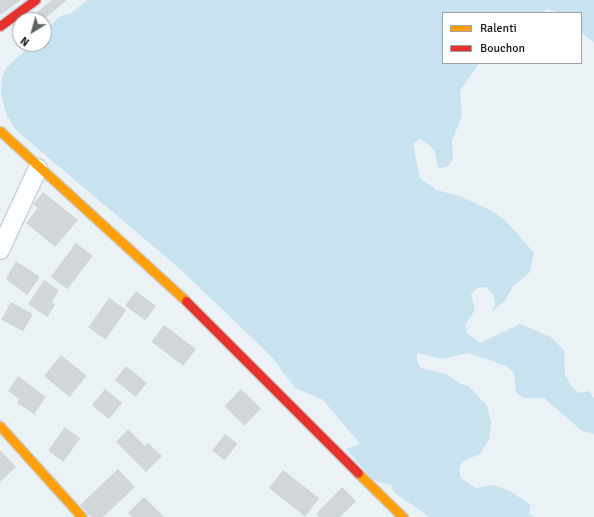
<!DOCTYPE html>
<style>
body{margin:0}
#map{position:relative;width:594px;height:517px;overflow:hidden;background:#ebf2f6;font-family:Signika,sans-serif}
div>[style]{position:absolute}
.green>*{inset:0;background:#c9e2f0}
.building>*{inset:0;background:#d1d6da;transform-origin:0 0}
.roads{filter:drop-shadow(1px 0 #cacfd2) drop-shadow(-1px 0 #cacfd2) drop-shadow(0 1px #cacfd2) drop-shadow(0 -1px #cacfd2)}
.street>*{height:18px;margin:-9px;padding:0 9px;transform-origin:9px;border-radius:9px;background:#fcfdfe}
.slow>*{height:9px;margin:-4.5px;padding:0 4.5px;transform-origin:4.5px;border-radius:4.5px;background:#ff9f0a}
.jam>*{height:9px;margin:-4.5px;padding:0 4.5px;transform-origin:4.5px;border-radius:4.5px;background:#e5322d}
span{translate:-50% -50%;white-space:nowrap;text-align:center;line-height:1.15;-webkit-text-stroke:4px #fff;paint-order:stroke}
.legend{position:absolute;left:442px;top:12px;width:140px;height:52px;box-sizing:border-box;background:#fff;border:1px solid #a0a2a3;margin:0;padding:5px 7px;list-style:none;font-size:12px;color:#121619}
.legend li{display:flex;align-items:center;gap:8px;height:20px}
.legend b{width:20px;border:1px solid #a0a2a3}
.north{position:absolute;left:12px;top:12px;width:40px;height:40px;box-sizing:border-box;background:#fff;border:1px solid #a0a2a3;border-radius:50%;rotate:217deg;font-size:11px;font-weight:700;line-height:16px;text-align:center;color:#121619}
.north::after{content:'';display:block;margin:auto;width:14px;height:18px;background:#5e6366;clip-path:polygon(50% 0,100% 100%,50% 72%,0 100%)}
</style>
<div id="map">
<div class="green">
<i style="clip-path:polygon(88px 0,594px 0,594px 42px,581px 33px,581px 13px,560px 13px,548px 9px,541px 13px,443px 13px,443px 63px,479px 63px,460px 91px,462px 116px,452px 141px,453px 159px,447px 167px,438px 168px,434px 150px,427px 143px,420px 139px,413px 144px,420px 178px,436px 190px,460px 196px,492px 211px,506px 221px,534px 253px,530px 272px,513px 286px,505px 301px,491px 312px,495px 304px,493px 293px,485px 287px,477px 288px,471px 294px,475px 310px,465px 325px,467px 333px,480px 343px,520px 324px,551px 337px,564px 350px,565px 375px,573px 389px,580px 393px,589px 391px,594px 398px,594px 434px,582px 431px,544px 398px,523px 398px,516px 392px,514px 373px,506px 366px,468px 353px,443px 359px,417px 353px,417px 361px,421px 368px,446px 374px,461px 384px,469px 386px,487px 406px,491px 422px,489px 440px,480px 454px,463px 461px,459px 469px,461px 478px,476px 488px,494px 485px,510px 491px,531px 505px,529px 514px,534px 517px,429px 517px,395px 493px,391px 485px,373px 480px,346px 449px,360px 444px,323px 400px,295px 388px,272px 357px,180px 269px,17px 131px,7px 116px,1px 95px,2px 77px,6px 68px,32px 44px,44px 44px,46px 29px,61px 16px,71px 13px)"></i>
</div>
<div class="building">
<i style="clip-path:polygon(0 0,21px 0,0 15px)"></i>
<i style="clip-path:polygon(52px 0,67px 0,43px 20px,34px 20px,31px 17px)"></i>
<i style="clip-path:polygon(43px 192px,78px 220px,55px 247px,26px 223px,38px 208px,33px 204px)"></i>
<i style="left:76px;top:243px;width:21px;height:42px;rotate:37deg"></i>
<i style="clip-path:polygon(16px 261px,40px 277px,27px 295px,6px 279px)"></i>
<i style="clip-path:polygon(44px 280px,59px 290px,52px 302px,55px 305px,47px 317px,28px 304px)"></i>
<i style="left:136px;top:291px;width:25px;height:18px;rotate:37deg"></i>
<i style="left:109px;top:298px;width:21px;height:36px;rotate:35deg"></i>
<i style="left:11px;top:302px;width:25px;height:20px;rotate:29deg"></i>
<i style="left:164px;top:325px;width:40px;height:21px;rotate:37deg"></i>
<i style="left:61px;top:355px;width:33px;height:27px;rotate:39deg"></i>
<i style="left:126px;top:366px;width:27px;height:18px;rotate:39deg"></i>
<i style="clip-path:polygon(18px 376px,46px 397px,34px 414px,17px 403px,19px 399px,8px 391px)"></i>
<i style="left:105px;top:389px;width:22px;height:21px;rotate:39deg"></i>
<i style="left:241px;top:389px;width:28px;height:24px;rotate:44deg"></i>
<i style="left:65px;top:427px;width:19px;height:29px;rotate:36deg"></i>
<i style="clip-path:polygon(128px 429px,145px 446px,148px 443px,162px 456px,146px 472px,116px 442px)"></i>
<i style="left:225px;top:434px;width:16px;height:21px;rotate:38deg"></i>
<i style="clip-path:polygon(0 450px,16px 467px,0 482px)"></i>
<i style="clip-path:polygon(118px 469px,135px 487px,103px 517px,91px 517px,80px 505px)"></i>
<i style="left:283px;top:470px;width:46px;height:23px;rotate:38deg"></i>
<i style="clip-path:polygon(342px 487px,356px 501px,340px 517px,319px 517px,316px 514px)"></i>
<i style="clip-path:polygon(144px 497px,164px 517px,132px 517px,128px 513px)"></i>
</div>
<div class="roads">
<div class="street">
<i style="left:0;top:250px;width:90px;rotate:-65.1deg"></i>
</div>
<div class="slow">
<i style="left:0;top:131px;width:252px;rotate:42.4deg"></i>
<i style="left:0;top:426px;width:122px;rotate:48deg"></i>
<i style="left:358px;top:473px;width:63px;rotate:44.4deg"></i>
</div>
<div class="jam">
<i style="left:0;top:26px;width:44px;rotate:-36.6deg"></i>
<i style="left:186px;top:301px;width:243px;rotate:45deg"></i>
</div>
</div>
<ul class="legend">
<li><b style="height:5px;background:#ff9f0a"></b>Ralenti</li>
<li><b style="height:5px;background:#e5322d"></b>Bouchon</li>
</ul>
<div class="north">N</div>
</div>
